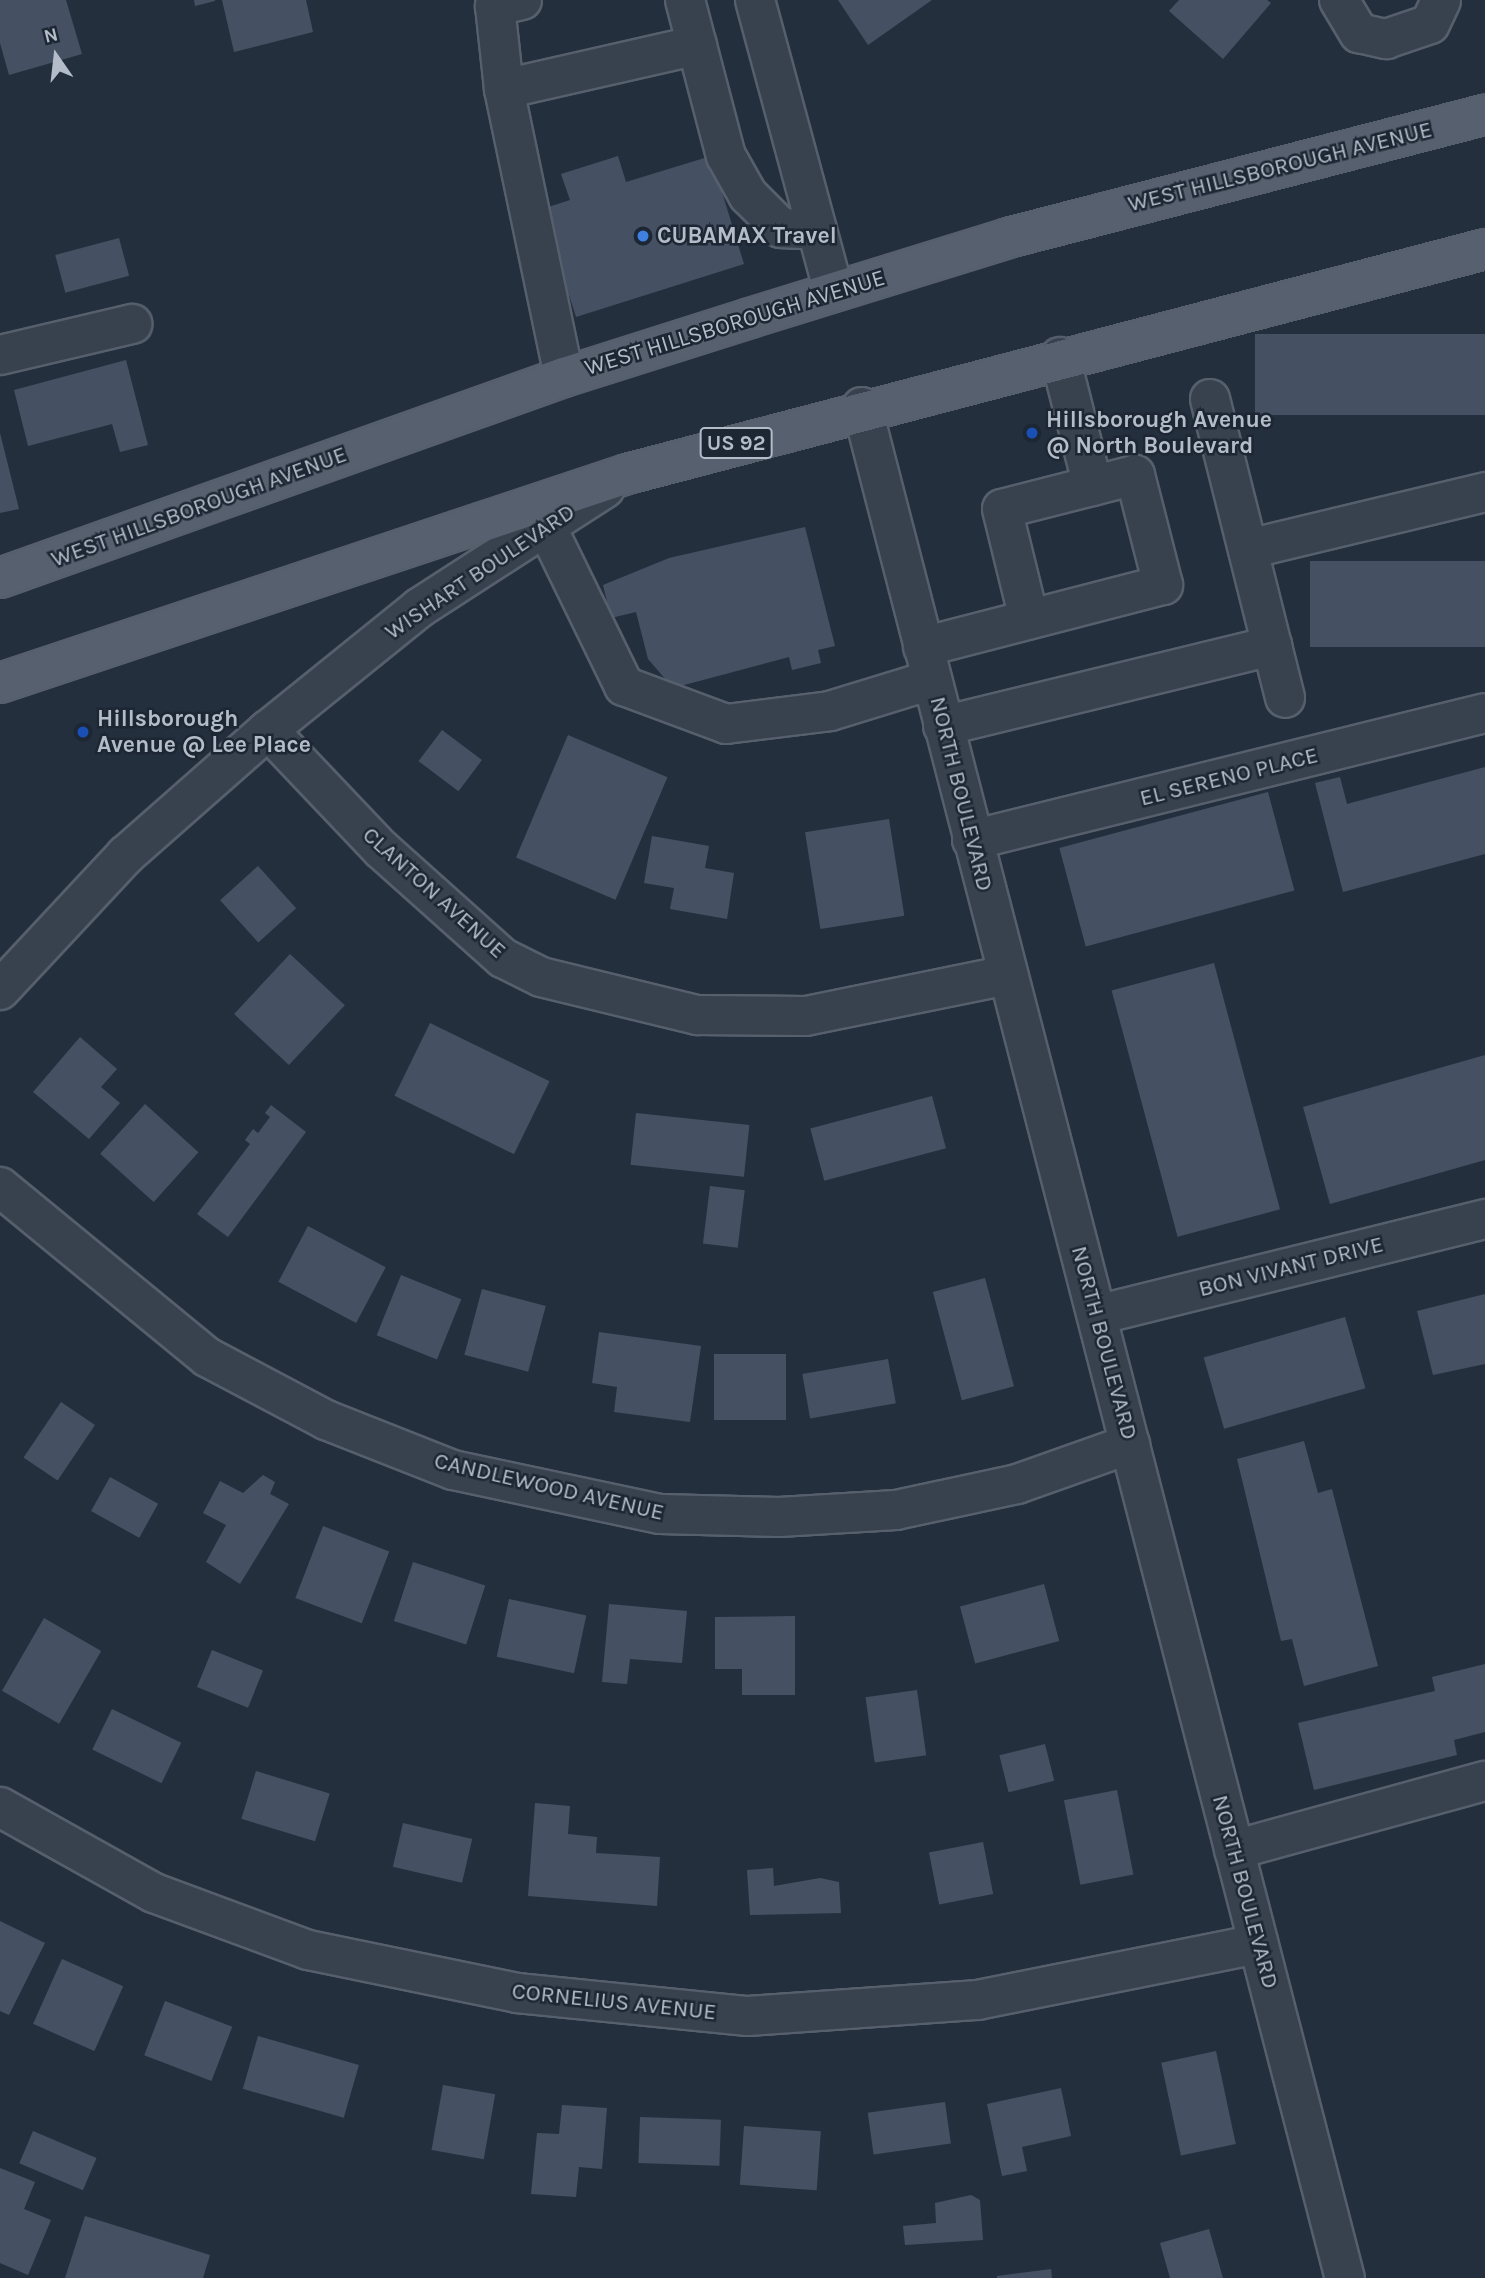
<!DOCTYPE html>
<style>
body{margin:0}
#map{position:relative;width:1485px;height:2278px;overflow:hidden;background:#242f3e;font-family:Karla,sans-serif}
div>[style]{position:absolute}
.building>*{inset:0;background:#455162;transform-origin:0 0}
.roads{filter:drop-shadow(2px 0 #565f6c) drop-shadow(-2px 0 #565f6c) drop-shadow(0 2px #565f6c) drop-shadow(0 -2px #565f6c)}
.minor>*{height:38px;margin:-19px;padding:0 19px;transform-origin:19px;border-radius:19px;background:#38414e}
.major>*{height:38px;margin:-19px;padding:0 19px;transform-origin:19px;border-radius:19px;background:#56606e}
.dots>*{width:19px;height:19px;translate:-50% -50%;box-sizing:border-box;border:4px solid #1d2633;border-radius:50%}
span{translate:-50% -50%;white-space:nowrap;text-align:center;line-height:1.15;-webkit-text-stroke:5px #1d2633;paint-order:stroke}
.shield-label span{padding:2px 5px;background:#1d2633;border:2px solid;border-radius:5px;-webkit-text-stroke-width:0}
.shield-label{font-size:21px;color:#b4bcc9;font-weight:700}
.street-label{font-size:23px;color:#b4bcc9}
.poi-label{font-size:23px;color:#b4bcc9;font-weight:700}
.left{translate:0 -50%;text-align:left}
.north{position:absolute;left:21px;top:21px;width:70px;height:70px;-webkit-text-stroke:5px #1d2633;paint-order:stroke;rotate:346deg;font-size:19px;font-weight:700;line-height:28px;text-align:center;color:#b4bcc9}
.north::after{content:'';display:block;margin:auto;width:24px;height:32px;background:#b4bcc9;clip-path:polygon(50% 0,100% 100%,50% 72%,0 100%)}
</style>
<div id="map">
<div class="building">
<i style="clip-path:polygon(0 0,66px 0,82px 54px,9px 75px,0 43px)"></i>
<i style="clip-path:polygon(194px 0,215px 0,215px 1px,195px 6px)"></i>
<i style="clip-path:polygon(222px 0,306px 0,313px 32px,234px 52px)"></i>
<i style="clip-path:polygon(838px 0,932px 0,868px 45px)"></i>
<i style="clip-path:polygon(1179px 0,1267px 0,1271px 3px,1223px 59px,1169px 11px)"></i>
<i style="clip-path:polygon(618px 156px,626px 182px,711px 156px,744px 264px,576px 317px,542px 209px,570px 200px,561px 174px)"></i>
<i style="left:119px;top:238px;width:39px;height:66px;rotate:75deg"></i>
<i style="left:1485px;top:334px;width:81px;height:230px;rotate:90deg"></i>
<i style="clip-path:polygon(126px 360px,148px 445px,120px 452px,112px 424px,28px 446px,14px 390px)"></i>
<i style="clip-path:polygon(0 433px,19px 509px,0 513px)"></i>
<i style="clip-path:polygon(805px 527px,835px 646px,818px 650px,821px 663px,792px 670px,789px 657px,673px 688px,648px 659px,636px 612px,611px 618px,603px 585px,669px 558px)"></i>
<i style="left:1485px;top:561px;width:86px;height:175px;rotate:90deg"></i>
<i style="left:442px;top:730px;width:50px;height:39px;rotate:37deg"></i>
<i style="left:568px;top:735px;width:108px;height:133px;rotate:23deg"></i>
<i style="clip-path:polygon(1485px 767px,1485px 854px,1343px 892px,1315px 783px,1340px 777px,1347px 804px)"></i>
<i style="left:1268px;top:792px;width:102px;height:216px;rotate:75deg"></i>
<i style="left:889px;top:819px;width:98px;height:85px;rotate:81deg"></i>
<i style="clip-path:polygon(652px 836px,709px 846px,705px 868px,734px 873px,727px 919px,670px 909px,674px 888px,644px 883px)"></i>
<i style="left:258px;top:866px;width:57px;height:51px;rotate:48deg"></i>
<i style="left:290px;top:954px;width:75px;height:82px;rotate:43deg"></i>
<i style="left:1214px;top:963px;width:255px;height:106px;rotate:75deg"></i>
<i style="left:430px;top:1023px;width:133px;height:81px;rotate:26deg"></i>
<i style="clip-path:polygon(80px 1037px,117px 1069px,101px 1087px,120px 1103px,89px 1139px,33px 1092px)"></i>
<i style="clip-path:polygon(1485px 1055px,1485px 1160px,1330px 1204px,1303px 1107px)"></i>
<i style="left:932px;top:1096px;width:54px;height:126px;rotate:75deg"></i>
<i style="left:145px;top:1104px;width:72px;height:67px;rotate:42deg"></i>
<i style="clip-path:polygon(271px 1105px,306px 1132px,228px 1237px,197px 1214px,250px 1144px,245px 1140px,253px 1129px,258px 1133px,270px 1117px,265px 1113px)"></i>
<i style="left:636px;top:1113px;width:114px;height:52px;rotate:6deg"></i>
<i style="left:710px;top:1186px;width:35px;height:58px;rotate:7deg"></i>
<i style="left:308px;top:1226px;width:88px;height:63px;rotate:28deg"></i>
<i style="left:401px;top:1275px;width:65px;height:65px;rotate:22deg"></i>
<i style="left:985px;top:1278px;width:112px;height:54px;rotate:75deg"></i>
<i style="left:482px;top:1289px;width:66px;height:68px;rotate:15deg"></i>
<i style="clip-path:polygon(1485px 1294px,1485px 1364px,1433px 1375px,1417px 1311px)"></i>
<i style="left:1345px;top:1317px;width:74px;height:147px;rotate:74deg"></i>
<i style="clip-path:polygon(599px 1332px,701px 1346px,690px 1422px,614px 1412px,617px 1387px,592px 1383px)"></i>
<i style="left:714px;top:1354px;width:72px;height:66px"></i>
<i style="left:888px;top:1359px;width:45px;height:87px;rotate:80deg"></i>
<i style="left:61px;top:1402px;width:41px;height:67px;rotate:34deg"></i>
<i style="clip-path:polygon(1304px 1441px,1318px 1493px,1332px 1489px,1378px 1666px,1304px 1686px,1292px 1639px,1281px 1641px,1237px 1459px)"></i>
<i style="clip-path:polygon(263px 1475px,275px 1482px,270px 1494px,289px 1504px,240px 1584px,206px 1562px,226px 1525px,203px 1513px,220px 1481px,243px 1493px)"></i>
<i style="left:110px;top:1477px;width:55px;height:39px;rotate:29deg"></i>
<i style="left:323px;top:1526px;width:71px;height:77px;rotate:21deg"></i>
<i style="left:413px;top:1562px;width:76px;height:62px;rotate:18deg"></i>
<i style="left:1044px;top:1584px;width:59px;height:87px;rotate:75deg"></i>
<i style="left:509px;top:1599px;width:79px;height:59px;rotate:12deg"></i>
<i style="clip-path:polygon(609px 1604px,687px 1611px,682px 1663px,630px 1659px,627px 1684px,602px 1682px)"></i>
<i style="clip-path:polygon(795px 1616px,795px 1695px,742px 1695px,742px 1669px,715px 1669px,715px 1617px)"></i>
<i style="left:44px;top:1618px;width:66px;height:84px;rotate:30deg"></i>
<i style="left:212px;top:1650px;width:55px;height:40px;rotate:22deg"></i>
<i style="clip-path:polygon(1485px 1664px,1485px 1732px,1454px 1740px,1457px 1755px,1314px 1790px,1298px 1723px,1435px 1691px,1432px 1677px)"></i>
<i style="left:917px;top:1690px;width:66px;height:52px;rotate:82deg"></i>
<i style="left:112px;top:1709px;width:77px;height:45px;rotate:26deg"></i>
<i style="left:1045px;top:1744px;width:38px;height:47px;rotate:76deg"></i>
<i style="left:256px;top:1771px;width:77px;height:50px;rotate:17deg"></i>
<i style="left:1117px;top:1790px;width:86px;height:54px;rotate:79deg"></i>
<i style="clip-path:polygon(535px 1803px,570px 1806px,568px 1834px,597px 1837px,596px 1853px,660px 1857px,657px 1906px,528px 1896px)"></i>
<i style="left:403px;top:1823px;width:71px;height:45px;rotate:13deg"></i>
<i style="left:983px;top:1842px;width:53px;height:55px;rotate:79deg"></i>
<i style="clip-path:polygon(773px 1868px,774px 1886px,820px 1878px,839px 1882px,841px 1913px,750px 1915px,747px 1870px)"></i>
<i style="clip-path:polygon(0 1921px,45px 1943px,9px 2015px,0 2011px)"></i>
<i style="left:62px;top:1959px;width:67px;height:71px;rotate:24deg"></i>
<i style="left:165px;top:2001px;width:72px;height:58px;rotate:21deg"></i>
<i style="left:258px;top:2036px;width:105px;height:55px;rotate:16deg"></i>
<i style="left:1216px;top:2051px;width:95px;height:56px;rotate:78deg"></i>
<i style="left:443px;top:2085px;width:53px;height:66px;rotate:10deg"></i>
<i style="clip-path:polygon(1061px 2088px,1071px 2136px,1022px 2147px,1027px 2171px,1002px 2176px,987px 2104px)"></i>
<i style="left:945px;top:2102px;width:42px;height:78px;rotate:82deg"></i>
<i style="clip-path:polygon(562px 2105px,607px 2108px,602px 2169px,579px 2167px,576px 2197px,531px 2194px,537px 2133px,559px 2134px)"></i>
<i style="left:640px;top:2117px;width:81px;height:46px;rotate:2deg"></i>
<i style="left:744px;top:2126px;width:77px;height:59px;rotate:4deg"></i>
<i style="left:33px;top:2131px;width:69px;height:35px;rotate:23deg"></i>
<i style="clip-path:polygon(0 2168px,35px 2182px,24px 2209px,51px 2220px,28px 2275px,0 2263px)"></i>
<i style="clip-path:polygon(971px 2195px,980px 2200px,983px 2240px,905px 2245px,903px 2226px,936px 2223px,935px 2203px)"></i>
<i style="clip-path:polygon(85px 2216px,210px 2255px,203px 2278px,65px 2278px)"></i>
<i style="clip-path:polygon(1209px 2229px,1223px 2278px,1170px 2278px,1160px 2243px)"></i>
<i style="clip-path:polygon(1051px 2269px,1052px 2278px,997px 2278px,997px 2276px)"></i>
</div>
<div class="roads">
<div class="minor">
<i style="left:522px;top:0;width:28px;rotate:167deg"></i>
<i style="left:495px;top:6px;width:83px;rotate:83.8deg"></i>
<i style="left:504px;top:89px;width:294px;rotate:78.2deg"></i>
<i style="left:685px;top:0;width:161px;rotate:75.3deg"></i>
<i style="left:726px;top:156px;width:45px;rotate:60.6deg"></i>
<i style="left:748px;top:195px;width:47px;rotate:45deg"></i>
<i style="left:781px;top:228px;width:36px;rotate:3deg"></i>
<i style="left:755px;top:0;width:302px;rotate:74.9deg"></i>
<i style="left:1339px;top:0;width:39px;rotate:59deg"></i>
<i style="left:1359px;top:33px;width:28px;rotate:13deg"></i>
<i style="left:1386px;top:39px;width:46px;rotate:-18.8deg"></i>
<i style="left:1430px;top:24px;width:26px;rotate:-65deg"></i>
<i style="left:504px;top:89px;width:198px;rotate:-12.8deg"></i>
<i style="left:0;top:355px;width:136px;rotate:-13.2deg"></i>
<i style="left:1060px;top:357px;width:133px;rotate:75.7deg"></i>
<i style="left:1210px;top:399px;width:308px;rotate:75.9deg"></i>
<i style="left:862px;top:407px;width:1932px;rotate:75.53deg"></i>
<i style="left:546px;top:526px;width:178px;rotate:64deg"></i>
<i style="left:624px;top:686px;width:109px;rotate:20.4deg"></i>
<i style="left:726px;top:724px;width:105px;rotate:-7.1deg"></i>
<i style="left:830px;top:711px;width:106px;rotate:-17.1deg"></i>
<i style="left:1248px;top:549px;width:244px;rotate:-13.5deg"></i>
<i style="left:923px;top:647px;width:248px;rotate:-14.5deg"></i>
<i style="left:1163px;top:585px;width:114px;rotate:-104.3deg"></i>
<i style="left:1135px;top:475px;width:137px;rotate:165.7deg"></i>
<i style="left:1002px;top:509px;width:113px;rotate:76.2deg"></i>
<i style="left:943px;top:726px;width:339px;rotate:-13.7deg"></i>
<i style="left:268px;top:730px;width:164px;rotate:46.5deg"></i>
<i style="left:381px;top:849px;width:164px;rotate:41.8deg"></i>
<i style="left:503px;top:958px;width:42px;rotate:26.6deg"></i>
<i style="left:541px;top:977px;width:161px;rotate:13.7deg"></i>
<i style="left:697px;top:1015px;width:109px;rotate:0.5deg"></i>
<i style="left:806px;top:1016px;width:205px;rotate:-11.5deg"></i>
<i style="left:972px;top:840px;width:528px;rotate:-13.9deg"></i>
<i style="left:0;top:990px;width:185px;rotate:-47deg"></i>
<i style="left:126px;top:855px;width:189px;rotate:-41.4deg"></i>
<i style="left:268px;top:730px;width:194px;rotate:-38.9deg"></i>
<i style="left:419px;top:608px;width:221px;rotate:-32.8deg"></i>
<i style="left:0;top:1187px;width:268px;rotate:39.4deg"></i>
<i style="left:207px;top:1357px;width:135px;rotate:27.9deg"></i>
<i style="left:326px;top:1420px;width:136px;rotate:21.5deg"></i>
<i style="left:453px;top:1470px;width:212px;rotate:12deg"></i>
<i style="left:660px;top:1514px;width:119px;rotate:1.4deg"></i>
<i style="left:779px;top:1517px;width:117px;rotate:-3.4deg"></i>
<i style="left:896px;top:1510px;width:124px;rotate:-12.1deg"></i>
<i style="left:1017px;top:1484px;width:120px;rotate:-19.5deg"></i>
<i style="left:1097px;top:1315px;width:400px;rotate:-13.9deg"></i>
<i style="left:0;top:1807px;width:176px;rotate:29.2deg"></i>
<i style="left:154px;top:1893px;width:164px;rotate:20.3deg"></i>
<i style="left:308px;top:1950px;width:213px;rotate:11.6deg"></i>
<i style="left:517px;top:1993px;width:232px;rotate:5.7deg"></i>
<i style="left:748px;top:2016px;width:231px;rotate:-4deg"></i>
<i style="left:978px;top:2000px;width:286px;rotate:-11.3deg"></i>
<i style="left:1234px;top:1850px;width:260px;rotate:-15.4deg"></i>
</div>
<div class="major">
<i style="left:0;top:578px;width:599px;rotate:-19.62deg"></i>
<i style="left:564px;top:377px;width:195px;rotate:-17.6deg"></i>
<i style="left:750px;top:318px;width:270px;rotate:-17.2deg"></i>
<i style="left:1008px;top:238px;width:493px;rotate:-14.5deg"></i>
<i style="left:0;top:683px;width:661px;rotate:-18.43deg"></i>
<i style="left:627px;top:474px;width:887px;rotate:-14.69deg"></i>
</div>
</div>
<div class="dots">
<i style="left:643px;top:236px;background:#3f7fe0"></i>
<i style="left:1032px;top:433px;background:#1a4fb4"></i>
<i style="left:83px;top:732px;background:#1a4fb4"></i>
</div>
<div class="shield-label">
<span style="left:736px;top:443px">US 92</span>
</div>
<div class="street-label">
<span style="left:1280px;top:167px;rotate:-14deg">WEST HILLSBOROUGH AVENUE</span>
<span style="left:735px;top:323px;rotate:-17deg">WEST HILLSBOROUGH AVENUE</span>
<span style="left:199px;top:507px;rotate:-20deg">WEST HILLSBOROUGH AVENUE</span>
<span style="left:480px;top:572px;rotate:-34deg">WISHART BOULEVARD</span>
<span style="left:1229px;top:777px;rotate:-14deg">EL SERENO PLACE</span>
<span style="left:961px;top:794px;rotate:76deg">NORTH BOULEVARD</span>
<span style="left:434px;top:893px;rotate:42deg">CLANTON AVENUE</span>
<span style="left:1291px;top:1267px;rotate:-14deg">BON VIVANT DRIVE</span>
<span style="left:1104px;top:1343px;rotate:75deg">NORTH BOULEVARD</span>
<span style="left:549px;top:1487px;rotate:13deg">CANDLEWOOD AVENUE</span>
<span style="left:1245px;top:1892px;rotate:75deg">NORTH BOULEVARD</span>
<span style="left:614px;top:2002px;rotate:6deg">CORNELIUS AVENUE</span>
</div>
<div class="poi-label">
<span class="left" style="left:657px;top:236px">CUBAMAX Travel</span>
<span class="left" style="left:1046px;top:433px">Hillsborough Avenue<br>@ North Boulevard</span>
<span class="left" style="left:97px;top:732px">Hillsborough<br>Avenue @ Lee Place</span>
</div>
<div class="north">N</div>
</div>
